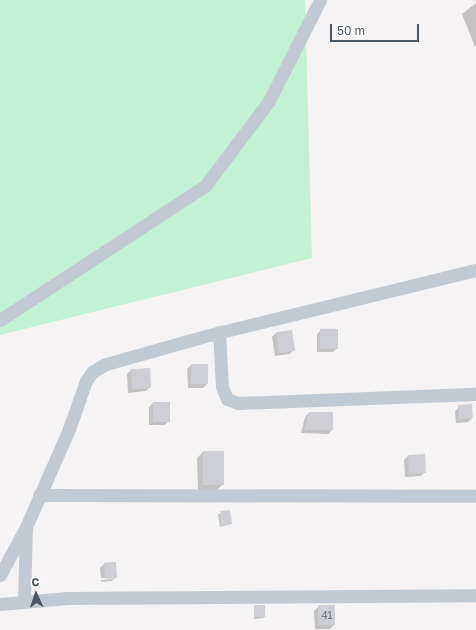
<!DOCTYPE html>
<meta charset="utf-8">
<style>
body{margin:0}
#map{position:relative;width:476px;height:630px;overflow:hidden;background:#f5f3f3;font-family:"Golos Text",sans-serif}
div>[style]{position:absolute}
.green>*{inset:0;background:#c3f1d5}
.shadow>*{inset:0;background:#0003}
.building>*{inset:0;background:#cdcfd5;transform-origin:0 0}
.minor>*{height:13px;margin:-6.5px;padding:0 6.5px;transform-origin:6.5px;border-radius:6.5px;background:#c1cad2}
span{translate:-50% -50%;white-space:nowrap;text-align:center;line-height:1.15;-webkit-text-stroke:3.5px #fff;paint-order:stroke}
.number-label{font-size:10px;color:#6b747e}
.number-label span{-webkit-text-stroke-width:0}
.north{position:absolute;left:16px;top:574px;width:40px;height:40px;-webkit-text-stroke:3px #fff;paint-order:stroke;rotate:357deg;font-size:11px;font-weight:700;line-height:16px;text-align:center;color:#4a5661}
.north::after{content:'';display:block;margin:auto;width:14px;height:18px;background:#4a5661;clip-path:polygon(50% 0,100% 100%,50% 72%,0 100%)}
.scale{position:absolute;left:330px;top:24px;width:89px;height:18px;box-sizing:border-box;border:2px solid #4a5661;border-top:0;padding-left:5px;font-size:12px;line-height:14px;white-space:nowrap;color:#4a5661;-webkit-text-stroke:3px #fff;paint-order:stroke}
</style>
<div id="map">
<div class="green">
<i style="clip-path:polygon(0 0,305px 0,312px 258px,0 335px)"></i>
</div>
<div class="shadow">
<i style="clip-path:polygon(476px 3px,476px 46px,475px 47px,462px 14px)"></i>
<i style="clip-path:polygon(321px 330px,337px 348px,333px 352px,317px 352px,317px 334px)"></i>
<i style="clip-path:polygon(276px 333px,294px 350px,290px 354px,275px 356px,272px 337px)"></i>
<i style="clip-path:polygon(191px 365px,207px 384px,203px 388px,188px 388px,187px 369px)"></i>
<i style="clip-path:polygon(131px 370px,150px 387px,146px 391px,128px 393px,127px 374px)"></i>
<i style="clip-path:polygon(153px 403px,169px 421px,165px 425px,149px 425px,149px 407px)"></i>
<i style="clip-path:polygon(459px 407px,472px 418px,468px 422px,456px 423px,455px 411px)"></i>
<i style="clip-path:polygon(309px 413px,332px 430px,328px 434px,301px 433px,305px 417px)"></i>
<i style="clip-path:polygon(203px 452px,223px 484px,217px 490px,198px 490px,197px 458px)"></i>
<i style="clip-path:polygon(408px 456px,425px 472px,421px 476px,405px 477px,404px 460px)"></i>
<i style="clip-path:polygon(229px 511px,231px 524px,220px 527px,218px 514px)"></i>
<i style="clip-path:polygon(104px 564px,116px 577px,112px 581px,101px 582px,101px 580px,113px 579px,113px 577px,101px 578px,100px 568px)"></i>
<i style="clip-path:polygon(255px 606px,265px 616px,263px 618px,254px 619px)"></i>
<i style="clip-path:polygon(318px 607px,334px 625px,330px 629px,315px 629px,314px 611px)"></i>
</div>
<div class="building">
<i style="left:320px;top:329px;width:18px;height:20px"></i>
<i style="left:292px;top:330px;width:21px;height:16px;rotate:82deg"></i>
<i style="left:191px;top:364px;width:17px;height:20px"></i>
<i style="left:150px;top:368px;width:20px;height:19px;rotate:87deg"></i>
<i style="left:153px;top:402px;width:17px;height:20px"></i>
<i style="left:472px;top:404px;width:14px;height:14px;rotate:86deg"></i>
<i style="clip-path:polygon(309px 412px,333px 412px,333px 430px,304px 430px)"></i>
<i style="left:203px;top:451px;width:21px;height:34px"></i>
<i style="left:425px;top:454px;width:19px;height:17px;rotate:87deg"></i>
<i style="clip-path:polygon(230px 510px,232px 524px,221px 526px,220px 511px)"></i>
<i style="left:116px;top:562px;width:16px;height:12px;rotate:86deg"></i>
<i style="left:254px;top:605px;width:11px;height:12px"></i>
<i style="left:335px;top:605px;width:20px;height:17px;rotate:90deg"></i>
</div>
<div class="minor">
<i style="left:0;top:320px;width:245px;rotate:-33.2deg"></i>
<i style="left:205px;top:186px;width:106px;rotate:-53deg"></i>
<i style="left:269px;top:101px;width:113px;rotate:-63.2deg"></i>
<i style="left:219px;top:332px;width:55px;rotate:86.9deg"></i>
<i style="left:222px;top:387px;width:13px;rotate:67deg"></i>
<i style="left:227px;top:399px;width:12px;rotate:20deg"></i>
<i style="left:238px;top:403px;width:238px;rotate:-2.2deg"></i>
<i style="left:39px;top:495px;width:437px;rotate:0.1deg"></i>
<i style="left:0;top:575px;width:52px;rotate:-61.5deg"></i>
<i style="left:24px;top:601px;width:74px;rotate:-88.5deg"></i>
<i style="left:26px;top:527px;width:107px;rotate:-66.3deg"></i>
<i style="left:69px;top:429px;width:51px;rotate:-70.5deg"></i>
<i style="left:86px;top:381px;width:11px;rotate:-56deg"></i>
<i style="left:92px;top:372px;width:16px;rotate:-30deg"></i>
<i style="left:106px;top:364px;width:107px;rotate:-15.7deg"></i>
<i style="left:209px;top:335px;width:275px;rotate:-13.7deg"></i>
<i style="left:0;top:604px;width:68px;rotate:-5deg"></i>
<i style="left:68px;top:598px;width:408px;rotate:-0.4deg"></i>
</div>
<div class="number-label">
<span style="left:327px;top:616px">41</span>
</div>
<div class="north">С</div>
<div class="scale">50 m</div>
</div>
